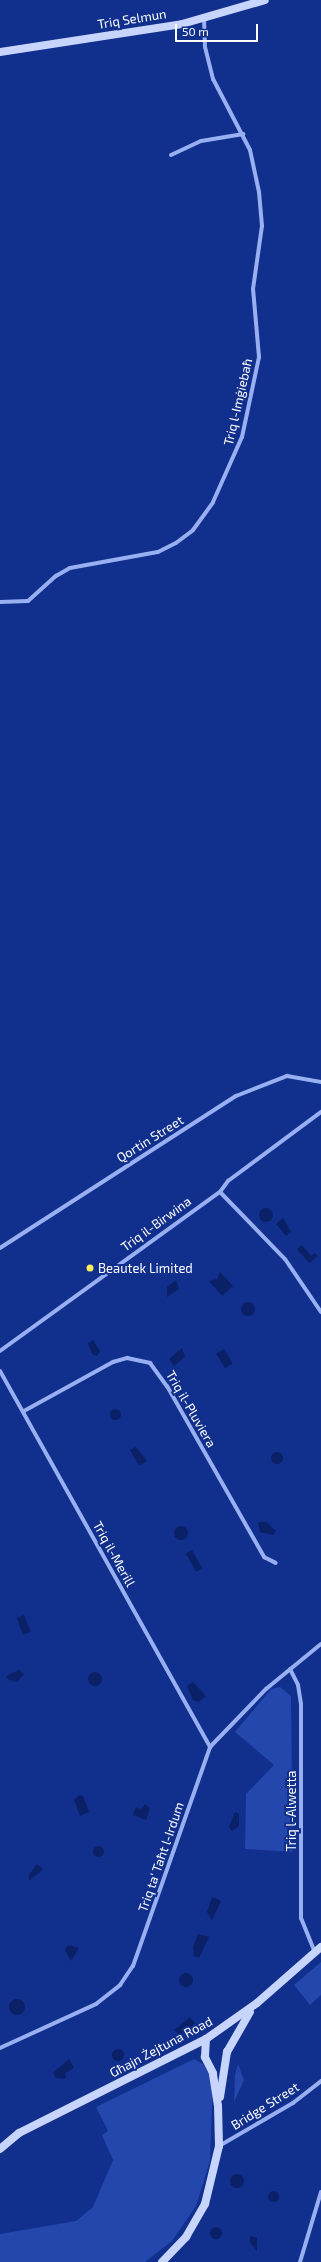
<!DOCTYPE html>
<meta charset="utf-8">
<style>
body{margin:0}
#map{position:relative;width:321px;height:2262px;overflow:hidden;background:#112f8c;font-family:"Exo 2",sans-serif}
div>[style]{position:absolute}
.green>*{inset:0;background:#2347ac}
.water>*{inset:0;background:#0a2168;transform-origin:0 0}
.round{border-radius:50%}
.street>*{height:4px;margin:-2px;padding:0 2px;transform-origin:2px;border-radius:2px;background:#98b0f2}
.secondary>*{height:8px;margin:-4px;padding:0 4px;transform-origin:4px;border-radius:4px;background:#c7d4fc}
.dots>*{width:11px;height:11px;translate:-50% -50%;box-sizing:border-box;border:2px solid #112f8c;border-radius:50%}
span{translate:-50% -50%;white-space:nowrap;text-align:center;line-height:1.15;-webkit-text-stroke:4px #112f8c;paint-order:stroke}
.street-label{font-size:13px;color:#fff}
.poi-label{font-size:13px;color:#fff}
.left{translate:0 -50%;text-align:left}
.scale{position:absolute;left:175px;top:24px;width:83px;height:18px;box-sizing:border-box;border:2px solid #fff;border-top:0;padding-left:5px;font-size:12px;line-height:14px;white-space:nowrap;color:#fff;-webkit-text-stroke:3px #112f8c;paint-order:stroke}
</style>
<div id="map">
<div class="green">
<i style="clip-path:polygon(280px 1687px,291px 1696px,293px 1852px,245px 1849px,246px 1794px,274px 1765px,235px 1732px,271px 1689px)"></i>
<i style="clip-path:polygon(321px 1962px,321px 1995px,310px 2005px,294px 1985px)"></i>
<i style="clip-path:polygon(194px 2059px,203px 2064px,213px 2080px,210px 2161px,196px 2206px,172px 2241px,145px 2262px,0 2262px,0 2234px,76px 2221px,93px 2207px,113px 2160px,102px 2135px,108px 2131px,96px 2107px)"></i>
<i style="clip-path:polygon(238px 2064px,244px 2080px,234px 2102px,235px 2075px)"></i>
</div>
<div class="water">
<i class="round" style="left:259px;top:1208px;width:14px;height:14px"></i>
<i style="clip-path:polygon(283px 1218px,291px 1232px,286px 1236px,276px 1224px)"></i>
<i style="clip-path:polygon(302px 1245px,311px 1256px,315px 1253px,318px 1256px,309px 1263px,297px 1249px)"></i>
<i style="clip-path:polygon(220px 1272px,233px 1286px,222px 1296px,209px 1281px,217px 1279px)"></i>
<i style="clip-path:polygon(176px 1280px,179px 1289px,167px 1297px,167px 1287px)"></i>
<i class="round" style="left:241px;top:1302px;width:14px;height:14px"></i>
<i style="clip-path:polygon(93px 1340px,100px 1351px,97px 1356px,92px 1354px,88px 1343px)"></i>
<i style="clip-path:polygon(182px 1348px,185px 1357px,174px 1366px,169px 1359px)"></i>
<i style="left:224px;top:1349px;width:17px;height:9px;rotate:59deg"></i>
<i class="round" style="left:109.5px;top:1408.5px;width:11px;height:11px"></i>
<i style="clip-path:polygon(136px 1447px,147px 1461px,139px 1466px,130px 1450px)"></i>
<i class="round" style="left:271px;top:1452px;width:12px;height:12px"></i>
<i style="clip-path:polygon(258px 1522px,266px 1522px,276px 1531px,273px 1535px,260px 1532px)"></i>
<i class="round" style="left:174px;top:1526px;width:14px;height:14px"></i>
<i style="left:192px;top:1550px;width:21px;height:7px;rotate:61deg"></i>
<i style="left:24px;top:1615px;width:18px;height:8px;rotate:68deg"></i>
<i style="clip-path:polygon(19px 1670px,24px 1674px,17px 1682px,9px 1680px,6px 1676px)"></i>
<i class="round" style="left:88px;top:1672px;width:14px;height:14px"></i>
<i style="clip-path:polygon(193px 1682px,206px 1696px,199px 1702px,193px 1700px,187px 1686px)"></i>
<i style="clip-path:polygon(79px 1795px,83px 1796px,89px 1812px,80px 1816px,74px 1800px)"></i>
<i style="clip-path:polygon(145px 1804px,150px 1808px,146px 1820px,133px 1815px,136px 1807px,141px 1809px)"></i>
<i style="clip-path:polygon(235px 1812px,239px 1814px,239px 1826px,232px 1831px,229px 1827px)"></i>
<i class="round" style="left:92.5px;top:1845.5px;width:11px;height:11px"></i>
<i style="clip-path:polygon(37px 1864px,43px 1869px,29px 1881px,29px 1875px)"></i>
<i style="clip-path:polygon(212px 1897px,221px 1901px,212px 1920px,207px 1912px)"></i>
<i style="clip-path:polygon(198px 1934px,209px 1937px,199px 1958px,194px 1956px,193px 1947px)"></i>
<i style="clip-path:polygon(68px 1945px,79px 1948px,71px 1961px,65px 1950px)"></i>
<i class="round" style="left:179px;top:1973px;width:14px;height:14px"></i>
<i class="round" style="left:9px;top:1999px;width:16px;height:16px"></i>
<i style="left:190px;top:2017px;width:8px;height:20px;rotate:50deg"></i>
<i class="round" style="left:112px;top:2049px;width:12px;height:12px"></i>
<i style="clip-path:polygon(69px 2059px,74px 2068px,65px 2073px,66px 2079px,56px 2078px,53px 2073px)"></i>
<i class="round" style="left:230px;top:2174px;width:14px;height:14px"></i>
<i class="round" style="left:267.5px;top:2190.5px;width:11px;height:11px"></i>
<i class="round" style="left:210px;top:2227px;width:12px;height:12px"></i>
<i style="clip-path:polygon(250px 2236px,257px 2238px,257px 2251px,250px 2242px)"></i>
</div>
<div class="street">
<i style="left:171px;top:155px;width:33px;rotate:-25deg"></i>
<i style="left:201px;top:141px;width:43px;rotate:-9.5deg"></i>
<i style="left:0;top:602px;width:28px;rotate:-2deg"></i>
<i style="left:28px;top:601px;width:38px;rotate:-42deg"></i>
<i style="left:56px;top:576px;width:16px;rotate:-30deg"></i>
<i style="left:70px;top:568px;width:89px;rotate:-10.3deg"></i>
<i style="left:158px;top:552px;width:20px;rotate:-27deg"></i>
<i style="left:176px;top:543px;width:21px;rotate:-37deg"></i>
<i style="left:193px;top:530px;width:34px;rotate:-54deg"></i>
<i style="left:213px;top:502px;width:71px;rotate:-66deg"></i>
<i style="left:242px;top:437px;width:82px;rotate:-78deg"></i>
<i style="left:259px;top:357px;width:68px;rotate:-95deg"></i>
<i style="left:253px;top:289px;width:64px;rotate:-81.9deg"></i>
<i style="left:262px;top:226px;width:34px;rotate:-95deg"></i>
<i style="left:259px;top:192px;width:43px;rotate:-102.1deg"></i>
<i style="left:250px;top:150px;width:80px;rotate:-117.5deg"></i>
<i style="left:213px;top:79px;width:33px;rotate:-104deg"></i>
<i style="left:205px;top:47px;width:28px;rotate:-92deg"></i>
<i style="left:220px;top:1192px;width:93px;rotate:45.9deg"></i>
<i style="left:285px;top:1259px;width:64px;rotate:55.8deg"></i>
<i style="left:0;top:1248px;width:281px;rotate:-32.8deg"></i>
<i style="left:236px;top:1096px;width:55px;rotate:-21.4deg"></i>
<i style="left:287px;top:1076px;width:35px;rotate:10deg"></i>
<i style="left:0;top:1351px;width:271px;rotate:-35.9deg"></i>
<i style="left:220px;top:1192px;width:14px;rotate:-54deg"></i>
<i style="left:228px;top:1181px;width:116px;rotate:-36.6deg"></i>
<i style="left:0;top:1371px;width:431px;rotate:60.8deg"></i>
<i style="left:24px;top:1411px;width:102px;rotate:-28.8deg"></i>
<i style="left:113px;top:1362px;width:15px;rotate:-16deg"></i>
<i style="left:127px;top:1358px;width:24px;rotate:12deg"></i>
<i style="left:150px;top:1363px;width:29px;rotate:54deg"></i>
<i style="left:167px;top:1386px;width:197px;rotate:60.4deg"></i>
<i style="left:264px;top:1557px;width:13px;rotate:27deg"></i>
<i style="left:290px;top:1669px;width:18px;rotate:63deg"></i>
<i style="left:298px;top:1685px;width:19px;rotate:81deg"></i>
<i style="left:301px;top:1704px;width:214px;rotate:90deg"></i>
<i style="left:301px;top:1918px;width:37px;rotate:68deg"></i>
<i style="left:0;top:2048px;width:106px;rotate:-24.6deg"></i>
<i style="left:96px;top:2004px;width:31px;rotate:-38deg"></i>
<i style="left:120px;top:1985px;width:23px;rotate:-56deg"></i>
<i style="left:133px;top:1966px;width:232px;rotate:-70.6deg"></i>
<i style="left:210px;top:1747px;width:81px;rotate:-46deg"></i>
<i style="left:266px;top:1689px;width:71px;rotate:-39.3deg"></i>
<i style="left:219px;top:2146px;width:86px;rotate:-30.2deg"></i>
<i style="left:293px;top:2103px;width:36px;rotate:-38deg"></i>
<i style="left:300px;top:2262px;width:73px;rotate:-73.3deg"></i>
</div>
<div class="secondary">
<i style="left:0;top:52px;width:184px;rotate:-8.7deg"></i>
<i style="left:182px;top:24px;width:86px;rotate:-16.1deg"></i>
<i style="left:220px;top:2097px;width:46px;rotate:-81.2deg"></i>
<i style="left:227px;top:2052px;width:46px;rotate:-60.1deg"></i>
<i style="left:0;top:2149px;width:25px;rotate:-40deg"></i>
<i style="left:19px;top:2133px;width:209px;rotate:-26.7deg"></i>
<i style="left:206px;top:2039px;width:62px;rotate:-35.2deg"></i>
<i style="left:257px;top:2003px;width:85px;rotate:-41.2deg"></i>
<i style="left:162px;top:2262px;width:35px;rotate:-46deg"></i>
<i style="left:186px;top:2237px;width:38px;rotate:-60deg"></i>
<i style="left:205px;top:2204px;width:60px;rotate:-76.4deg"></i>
<i style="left:219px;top:2146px;width:40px;rotate:-91.4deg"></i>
<i style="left:218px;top:2106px;width:33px;rotate:-99deg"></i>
<i style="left:213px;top:2073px;width:18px;rotate:-117deg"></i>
<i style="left:205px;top:2057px;width:18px;rotate:-87deg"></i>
</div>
<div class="dots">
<i style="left:90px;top:1268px;background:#ffee59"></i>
</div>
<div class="street-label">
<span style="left:132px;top:19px;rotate:-9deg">Triq Selmun</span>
<span style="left:238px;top:402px;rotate:-77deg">Triq l-Imġiebaħ</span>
<span style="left:150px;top:1139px;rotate:-32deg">Qortin Street</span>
<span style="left:156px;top:1224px;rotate:-36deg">Triq il-Birwina</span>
<span style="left:191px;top:1409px;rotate:60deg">Triq il-Pluviera</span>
<span style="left:114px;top:1554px;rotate:61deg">Triq il-Merill</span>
<span style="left:291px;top:1811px;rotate:-90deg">Triq l-Alwetta</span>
<span style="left:161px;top:1857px;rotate:-71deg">Triq ta' Taħt l-Irdum</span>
<span style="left:161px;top:2047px;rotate:-28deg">Għajn Żejtuna Road</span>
<span style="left:265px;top:2106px;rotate:-32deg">Bridge Street</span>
</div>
<div class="poi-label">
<span class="left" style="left:98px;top:1268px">Beautek Limited</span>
</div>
<div class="scale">50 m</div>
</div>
